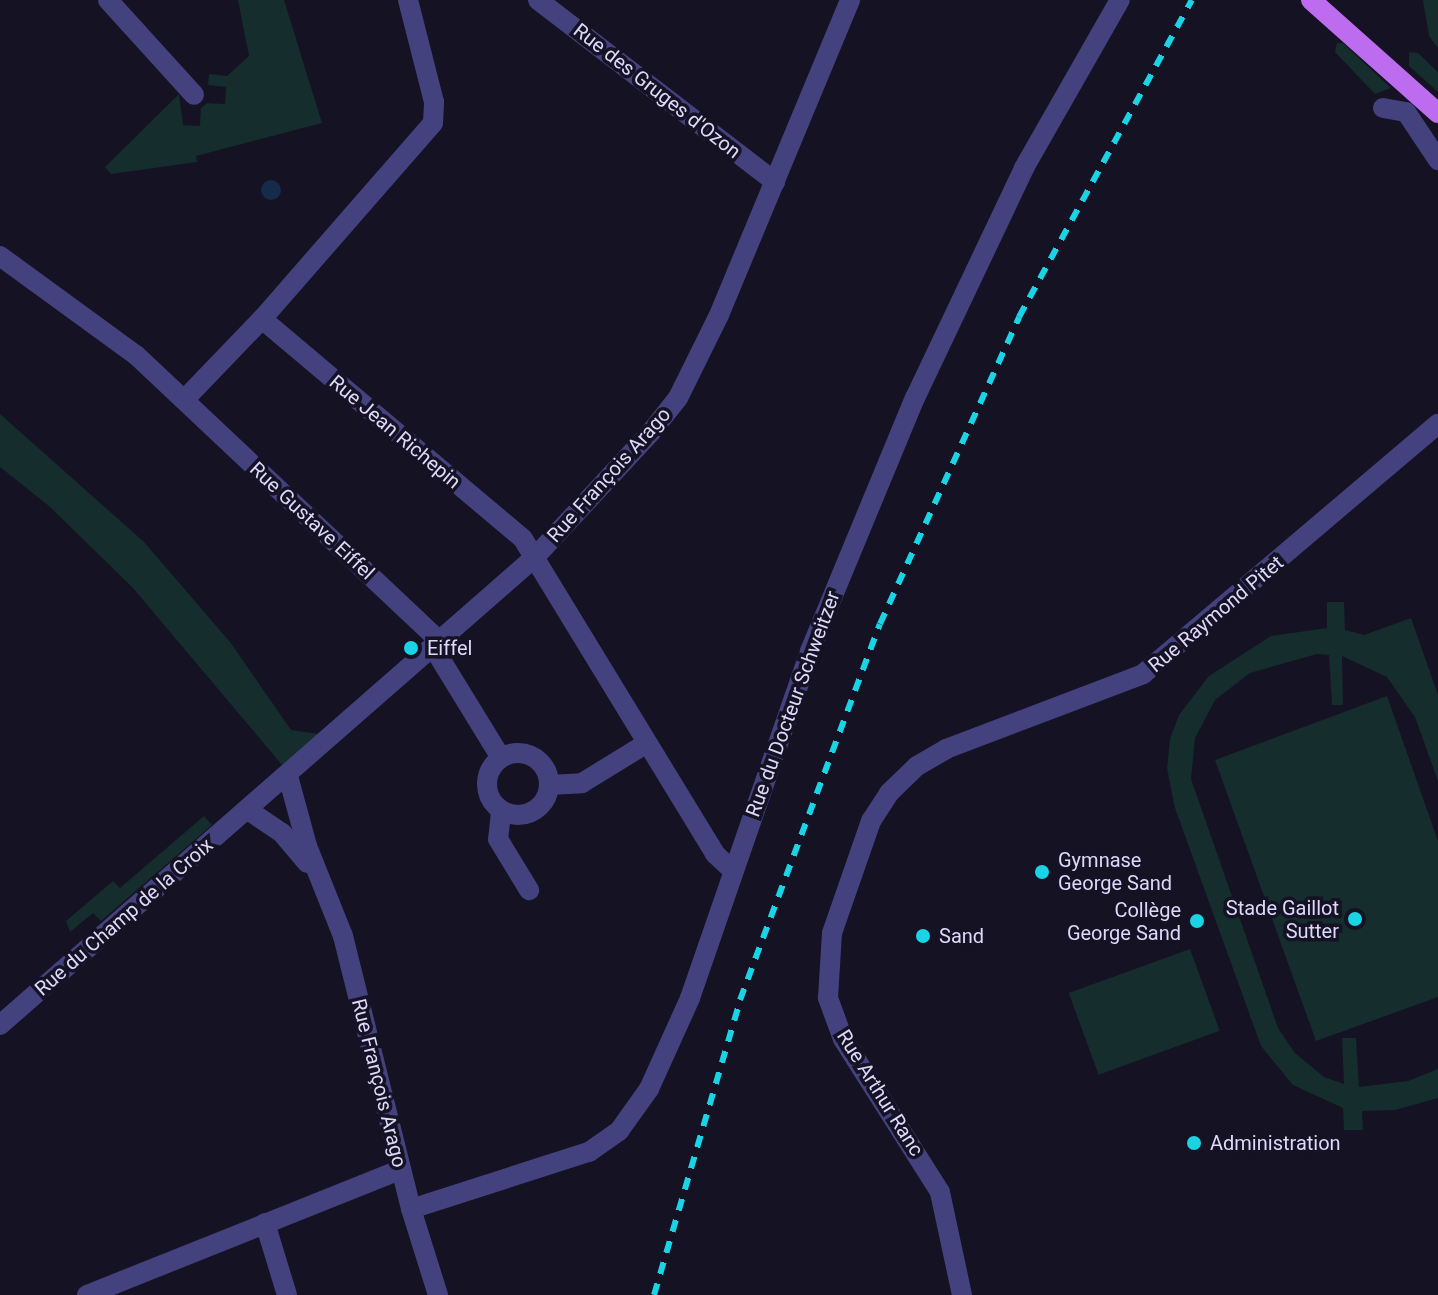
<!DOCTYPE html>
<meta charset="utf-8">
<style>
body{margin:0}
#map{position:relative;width:1438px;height:1295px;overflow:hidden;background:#151224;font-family:Roboto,sans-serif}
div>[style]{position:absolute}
.green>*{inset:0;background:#152d2c;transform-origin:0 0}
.water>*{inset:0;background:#162a4a}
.round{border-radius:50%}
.minor>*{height:20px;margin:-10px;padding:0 10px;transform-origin:10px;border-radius:10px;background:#44427e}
.minor>.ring{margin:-10px;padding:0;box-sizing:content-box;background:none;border:20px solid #44427e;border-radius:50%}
.major>*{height:20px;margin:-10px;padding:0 10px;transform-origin:10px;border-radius:10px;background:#bd6cef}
.rail>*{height:6px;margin-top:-3px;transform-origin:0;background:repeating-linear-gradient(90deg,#1ad3e5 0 12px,transparent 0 22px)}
.dots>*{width:22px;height:22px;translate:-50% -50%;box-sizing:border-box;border:4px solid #151224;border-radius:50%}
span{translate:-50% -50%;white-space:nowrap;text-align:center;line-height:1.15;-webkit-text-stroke:7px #151224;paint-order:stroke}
.street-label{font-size:20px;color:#ddd9fb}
.poi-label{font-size:20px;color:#ddd9fb}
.left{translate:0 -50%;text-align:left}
.right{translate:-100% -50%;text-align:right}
</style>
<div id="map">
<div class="green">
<i style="clip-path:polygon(238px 0,284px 0,322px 123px,196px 156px,197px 162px,111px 174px,105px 167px,179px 94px,183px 125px,200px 126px,201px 108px,207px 103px,225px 104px,226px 87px,208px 85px,209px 74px,227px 76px,249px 56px)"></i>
<i style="clip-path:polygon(1423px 0,1438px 0,1438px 48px,1429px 36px)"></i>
<i style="clip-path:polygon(1337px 43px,1343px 43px,1391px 88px,1375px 94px,1335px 52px)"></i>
<i style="clip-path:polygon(1409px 52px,1418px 53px,1438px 72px,1438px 92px,1409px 66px)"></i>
<i style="clip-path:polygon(0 414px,144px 542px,230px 642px,291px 730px,319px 734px,282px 765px,133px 588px,49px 506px,0 467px)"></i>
<i style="clip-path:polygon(1327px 602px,1344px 602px,1345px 630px,1364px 635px,1411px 618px,1438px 695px,1438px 781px,1415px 717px,1387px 677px,1342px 656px,1343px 705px,1332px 705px,1329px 655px,1317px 654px,1250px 673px,1215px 700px,1195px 738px,1191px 779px,1278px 1028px,1295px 1053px,1324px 1077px,1344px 1084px,1342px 1038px,1356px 1038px,1359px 1087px,1408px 1081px,1438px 1069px,1438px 1098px,1395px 1110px,1362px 1111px,1363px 1130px,1344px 1130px,1343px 1108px,1293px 1085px,1261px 1046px,1175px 808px,1167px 768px,1170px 739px,1179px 715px,1209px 676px,1271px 636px,1327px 628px)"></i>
<i style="clip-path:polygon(1387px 696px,1438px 841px,1438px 997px,1316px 1041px,1215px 760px)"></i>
<i style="clip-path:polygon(204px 816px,212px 825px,101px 921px,93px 913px,70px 932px,66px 921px,113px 881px,120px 888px)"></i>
<i style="left:1190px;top:949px;width:87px;height:129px;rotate:70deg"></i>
</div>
<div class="water">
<i class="round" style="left:261px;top:180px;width:20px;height:20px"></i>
</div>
<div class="minor">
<i style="left:108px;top:0;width:128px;rotate:47.8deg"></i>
<i style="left:538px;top:0;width:299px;rotate:37.5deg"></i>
<i style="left:1383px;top:108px;width:23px;rotate:10deg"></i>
<i style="left:1406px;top:112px;width:58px;rotate:56.3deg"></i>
<i style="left:0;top:256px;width:168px;rotate:36.1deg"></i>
<i style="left:136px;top:355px;width:417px;rotate:43.3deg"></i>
<i style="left:262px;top:319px;width:341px;rotate:40.1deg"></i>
<i style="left:523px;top:539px;width:369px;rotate:58.6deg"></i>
<i style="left:715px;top:854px;width:25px;rotate:43deg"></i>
<i style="left:184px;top:400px;width:112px;rotate:-46.1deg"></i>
<i style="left:262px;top:319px;width:260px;rotate:-48.9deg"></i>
<i style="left:433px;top:123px;width:21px;rotate:-87deg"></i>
<i style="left:434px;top:102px;width:105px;rotate:-104.3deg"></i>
<i style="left:433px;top:647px;width:130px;rotate:58.5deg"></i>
<i class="ring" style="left:487px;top:753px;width:42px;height:42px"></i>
<i style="left:288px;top:776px;width:73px;rotate:74.8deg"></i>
<i style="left:307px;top:846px;width:97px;rotate:68.2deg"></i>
<i style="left:343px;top:936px;width:281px;rotate:76deg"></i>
<i style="left:549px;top:785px;width:33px;rotate:-3deg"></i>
<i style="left:582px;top:783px;width:76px;rotate:-31.6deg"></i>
<i style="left:248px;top:810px;width:41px;rotate:34.1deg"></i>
<i style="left:282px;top:833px;width:39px;rotate:50deg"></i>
<i style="left:501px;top:812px;width:27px;rotate:96deg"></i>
<i style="left:498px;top:839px;width:60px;rotate:58.7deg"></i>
<i style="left:0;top:1025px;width:711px;rotate:-41.18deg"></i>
<i style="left:535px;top:557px;width:171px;rotate:-47.1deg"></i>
<i style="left:651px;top:432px;width:43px;rotate:-51.5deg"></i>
<i style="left:678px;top:398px;width:93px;rotate:-63.7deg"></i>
<i style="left:719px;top:315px;width:341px;rotate:-67.4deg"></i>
<i style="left:265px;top:1223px;width:75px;rotate:73deg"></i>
<i style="left:87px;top:1295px;width:337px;rotate:-21.8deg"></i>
<i style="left:438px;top:1295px;width:90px;rotate:-107.4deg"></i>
<i style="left:411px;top:1209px;width:187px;rotate:-17.8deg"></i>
<i style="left:589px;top:1152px;width:37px;rotate:-35deg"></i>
<i style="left:619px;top:1131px;width:52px;rotate:-54.5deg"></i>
<i style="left:649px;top:1089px;width:100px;rotate:-65.7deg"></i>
<i style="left:690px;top:998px;width:367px;rotate:-70.9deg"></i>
<i style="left:810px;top:651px;width:274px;rotate:-67.5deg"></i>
<i style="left:915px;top:398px;width:255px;rotate:-64.6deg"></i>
<i style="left:1024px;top:168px;width:193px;rotate:-60.3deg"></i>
<i style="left:962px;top:1295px;width:105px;rotate:-102.1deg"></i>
<i style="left:940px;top:1192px;width:181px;rotate:-122.4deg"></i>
<i style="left:843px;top:1039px;width:44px;rotate:-110.1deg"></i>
<i style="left:828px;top:998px;width:65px;rotate:-86.5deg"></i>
<i style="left:832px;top:933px;width:119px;rotate:-70.8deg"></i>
<i style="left:871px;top:821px;width:33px;rotate:-57deg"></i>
<i style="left:889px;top:793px;width:39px;rotate:-44deg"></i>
<i style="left:917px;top:766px;width:34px;rotate:-30deg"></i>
<i style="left:946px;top:749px;width:211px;rotate:-20.8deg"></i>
<i style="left:1143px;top:674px;width:387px;rotate:-40.3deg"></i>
</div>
<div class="major">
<i style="left:1311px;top:0;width:170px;rotate:41.7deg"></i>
</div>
<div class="rail">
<i style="left:654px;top:1295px;width:307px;rotate:-73.7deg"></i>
<i style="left:740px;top:1000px;width:401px;rotate:-69.6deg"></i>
<i style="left:880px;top:624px;width:337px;rotate:-65.6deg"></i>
<i style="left:1019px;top:317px;width:361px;rotate:-61.4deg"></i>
</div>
<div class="dots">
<i style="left:411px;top:648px;background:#1ad3e5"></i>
<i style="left:1042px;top:872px;background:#1ad3e5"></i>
<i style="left:1355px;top:919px;background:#1ad3e5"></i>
<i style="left:1197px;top:921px;background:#1ad3e5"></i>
<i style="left:923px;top:936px;background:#1ad3e5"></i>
<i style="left:1194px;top:1143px;background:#1ad3e5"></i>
</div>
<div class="street-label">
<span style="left:657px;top:91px;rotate:38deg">Rue des Gruges d'Ozon</span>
<span style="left:395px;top:432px;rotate:40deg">Rue Jean Richepin</span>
<span style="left:609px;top:475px;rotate:-48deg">Rue François Arago</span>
<span style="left:312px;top:521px;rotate:43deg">Rue Gustave Eiffel</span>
<span style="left:1216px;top:614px;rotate:-40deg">Rue Raymond Pitet</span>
<span style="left:793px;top:704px;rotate:-70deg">Rue du Docteur Schweitzer</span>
<span style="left:124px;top:917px;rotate:-41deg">Rue du Champ de la Croix</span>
<span style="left:379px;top:1083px;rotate:76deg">Rue François Arago</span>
<span style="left:880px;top:1093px;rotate:58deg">Rue Arthur Ranc</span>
</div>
<div class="poi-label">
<span class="left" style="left:427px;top:648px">Eiffel</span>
<span class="left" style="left:1058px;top:872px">Gymnase<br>George Sand</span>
<span class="right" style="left:1339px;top:920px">Stade Gaillot<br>Sutter</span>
<span class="right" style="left:1181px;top:922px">Collège<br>George Sand</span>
<span class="left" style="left:939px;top:936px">Sand</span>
<span class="left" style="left:1210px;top:1143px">Administration</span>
</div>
</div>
